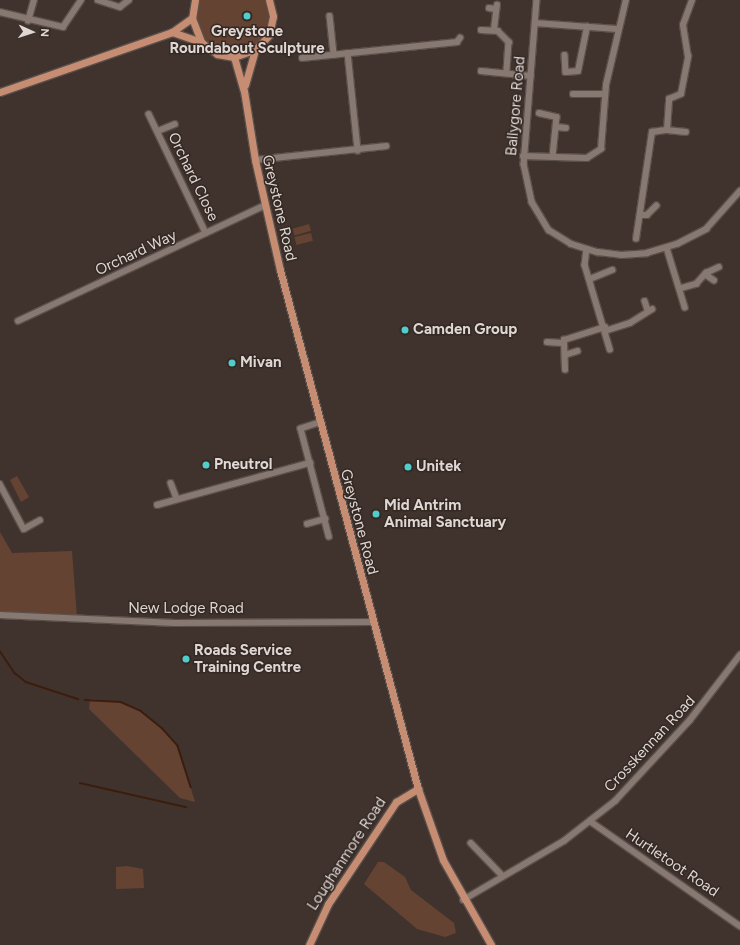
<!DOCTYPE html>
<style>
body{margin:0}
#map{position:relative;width:740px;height:945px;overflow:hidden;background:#40332e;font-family:Figtree,sans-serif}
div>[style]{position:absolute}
.green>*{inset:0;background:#654333;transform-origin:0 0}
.stream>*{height:1.5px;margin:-0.75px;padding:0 0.75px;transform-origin:0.75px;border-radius:0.75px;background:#3c1d0d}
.roads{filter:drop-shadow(1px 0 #5a504b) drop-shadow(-1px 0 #5a504b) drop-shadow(0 1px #5a504b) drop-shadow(0 -1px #5a504b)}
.minor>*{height:5.5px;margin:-2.75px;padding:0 2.75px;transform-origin:2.75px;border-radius:2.75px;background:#877872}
.major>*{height:7px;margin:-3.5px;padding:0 3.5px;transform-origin:3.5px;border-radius:3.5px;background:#c78d73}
.dots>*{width:11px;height:11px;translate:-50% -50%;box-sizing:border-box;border:2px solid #352924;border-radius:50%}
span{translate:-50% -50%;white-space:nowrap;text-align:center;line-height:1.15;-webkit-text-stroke:3px #352924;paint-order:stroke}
.poi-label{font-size:15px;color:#dfd7d4;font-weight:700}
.left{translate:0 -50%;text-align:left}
.street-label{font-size:15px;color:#dfd7d4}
.north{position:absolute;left:12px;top:12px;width:40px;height:40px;-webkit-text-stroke:3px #352924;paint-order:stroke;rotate:93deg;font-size:11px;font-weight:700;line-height:16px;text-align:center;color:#dfd7d4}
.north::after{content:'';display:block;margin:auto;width:14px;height:18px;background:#dfd7d4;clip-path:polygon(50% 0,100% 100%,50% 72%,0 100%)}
</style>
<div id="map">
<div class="green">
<i style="clip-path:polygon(199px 0,266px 0,270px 13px,265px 36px,257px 45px,236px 54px,211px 47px,196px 26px)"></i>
<i style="left:309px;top:224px;width:7px;height:17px;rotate:74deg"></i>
<i style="left:311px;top:233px;width:8px;height:17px;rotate:76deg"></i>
<i style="clip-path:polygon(17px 476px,29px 497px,21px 502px,10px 480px)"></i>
<i style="clip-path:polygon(0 532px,12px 553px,72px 551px,77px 617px,0 612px)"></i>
<i style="clip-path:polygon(90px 699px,121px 702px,141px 711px,162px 728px,178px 746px,195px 802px,180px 798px,89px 709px)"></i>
<i style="clip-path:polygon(378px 862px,384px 862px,405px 877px,411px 890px,454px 923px,456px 933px,445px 937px,417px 929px,364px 884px)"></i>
<i style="clip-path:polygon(127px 866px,143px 869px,144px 888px,116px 889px,116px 867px)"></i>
</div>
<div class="stream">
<i style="left:0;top:651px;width:27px;rotate:56deg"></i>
<i style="left:15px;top:673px;width:14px;rotate:39deg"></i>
<i style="left:26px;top:682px;width:55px;rotate:18.1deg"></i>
<i style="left:85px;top:700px;width:36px;rotate:3deg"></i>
<i style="left:121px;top:702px;width:22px;rotate:24deg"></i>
<i style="left:141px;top:711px;width:27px;rotate:39deg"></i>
<i style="left:162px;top:728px;width:24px;rotate:48deg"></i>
<i style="left:178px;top:746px;width:43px;rotate:72.4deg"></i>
<i style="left:80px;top:783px;width:109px;rotate:12.8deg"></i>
</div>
<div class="roads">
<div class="minor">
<i style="left:98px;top:0;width:23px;rotate:18deg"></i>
<i style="left:120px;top:7px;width:11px;rotate:-38deg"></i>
<i style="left:537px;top:0;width:165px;rotate:94.5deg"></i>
<i style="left:524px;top:164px;width:39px;rotate:78deg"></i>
<i style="left:532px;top:202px;width:33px;rotate:59deg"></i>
<i style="left:549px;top:230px;width:26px;rotate:32deg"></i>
<i style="left:571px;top:244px;width:28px;rotate:17deg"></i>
<i style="left:598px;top:252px;width:23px;rotate:7deg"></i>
<i style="left:621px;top:255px;width:26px;rotate:-4deg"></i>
<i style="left:647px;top:253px;width:31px;rotate:-17deg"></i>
<i style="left:677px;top:244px;width:33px;rotate:-27deg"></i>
<i style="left:706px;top:229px;width:51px;rotate:-48.2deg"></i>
<i style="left:489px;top:8px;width:6px;rotate:9deg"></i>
<i style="left:0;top:12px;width:65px;rotate:13.4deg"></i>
<i style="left:63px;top:27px;width:32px;rotate:-56deg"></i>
<i style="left:330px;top:16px;width:39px;rotate:84deg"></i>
<i style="left:28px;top:21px;width:22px;rotate:-74deg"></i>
<i style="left:535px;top:23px;width:82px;rotate:4.2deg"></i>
<i style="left:494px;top:29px;width:24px;rotate:-83deg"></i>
<i style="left:481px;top:30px;width:17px;rotate:3deg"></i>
<i style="left:498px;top:31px;width:16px;rotate:45deg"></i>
<i style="left:509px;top:42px;width:31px;rotate:94deg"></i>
<i style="left:348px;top:53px;width:98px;rotate:84.1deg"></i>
<i style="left:565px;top:55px;width:17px;rotate:87deg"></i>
<i style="left:566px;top:72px;width:12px;rotate:-5deg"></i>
<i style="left:578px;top:71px;width:45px;rotate:-78.4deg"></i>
<i style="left:302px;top:58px;width:156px;rotate:-5.9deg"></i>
<i style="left:457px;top:42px;width:5px;rotate:-53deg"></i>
<i style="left:481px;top:71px;width:50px;rotate:5.7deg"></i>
<i style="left:573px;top:94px;width:32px"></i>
<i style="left:539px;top:113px;width:18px;rotate:13deg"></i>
<i style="left:557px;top:117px;width:40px;rotate:95.7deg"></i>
<i style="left:149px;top:114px;width:132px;rotate:64.4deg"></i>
<i style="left:557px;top:127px;width:9px;rotate:6deg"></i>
<i style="left:667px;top:130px;width:19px;rotate:6deg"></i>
<i style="left:158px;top:131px;width:18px;rotate:-22deg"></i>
<i style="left:523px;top:156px;width:64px;rotate:1.8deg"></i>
<i style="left:587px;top:158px;width:17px;rotate:-33deg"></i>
<i style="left:601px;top:149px;width:64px;rotate:-85.5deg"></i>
<i style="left:606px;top:85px;width:87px;rotate:-76.8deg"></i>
<i style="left:255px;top:160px;width:132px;rotate:-6.1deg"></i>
<i style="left:640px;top:215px;width:7px"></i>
<i style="left:647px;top:215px;width:13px;rotate:-45deg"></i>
<i style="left:636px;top:239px;width:108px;rotate:-81.5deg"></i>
<i style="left:652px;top:132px;width:15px;rotate:-8deg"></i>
<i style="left:667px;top:130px;width:31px;rotate:-86deg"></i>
<i style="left:669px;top:99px;width:13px;rotate:-23deg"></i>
<i style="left:681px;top:94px;width:38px;rotate:-79deg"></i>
<i style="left:688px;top:57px;width:32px;rotate:-99deg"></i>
<i style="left:683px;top:25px;width:27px;rotate:-70deg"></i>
<i style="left:667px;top:248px;width:62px;rotate:73deg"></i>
<i style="left:587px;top:249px;width:16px;rotate:97deg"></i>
<i style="left:585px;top:265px;width:88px;rotate:73.4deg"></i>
<i style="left:705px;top:274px;width:11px;rotate:34deg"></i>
<i style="left:590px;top:279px;width:24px;rotate:-22deg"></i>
<i style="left:682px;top:288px;width:15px;rotate:-16deg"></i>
<i style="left:696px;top:284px;width:15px;rotate:-48deg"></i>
<i style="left:706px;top:273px;width:14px;rotate:-25deg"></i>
<i style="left:645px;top:301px;width:9px;rotate:72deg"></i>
<i style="left:18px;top:321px;width:272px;rotate:-25.1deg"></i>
<i style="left:605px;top:331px;width:26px;rotate:-18deg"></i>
<i style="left:630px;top:323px;width:26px;rotate:-32deg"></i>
<i style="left:547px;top:342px;width:15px;rotate:4deg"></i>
<i style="left:565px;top:355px;width:13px;rotate:-18deg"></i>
<i style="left:565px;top:370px;width:30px;rotate:-92deg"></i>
<i style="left:564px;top:340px;width:43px;rotate:-17.6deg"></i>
<i style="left:319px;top:423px;width:19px;rotate:162deg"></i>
<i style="left:301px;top:429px;width:111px;rotate:75.3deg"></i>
<i style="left:171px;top:483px;width:17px;rotate:69deg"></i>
<i style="left:0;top:484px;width:51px;rotate:61.9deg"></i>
<i style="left:24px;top:529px;width:18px;rotate:-29deg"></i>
<i style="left:157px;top:505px;width:159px;rotate:-15.4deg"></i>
<i style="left:307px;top:524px;width:19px;rotate:-16deg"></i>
<i style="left:0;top:615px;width:175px;rotate:2.6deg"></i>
<i style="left:175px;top:623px;width:198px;rotate:-0.3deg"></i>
<i style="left:590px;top:821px;width:183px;rotate:35deg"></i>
<i style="left:471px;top:843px;width:46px;rotate:45.9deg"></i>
<i style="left:463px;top:900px;width:117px;rotate:-30.3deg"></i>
<i style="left:564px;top:841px;width:65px;rotate:-38.1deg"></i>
<i style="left:615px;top:801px;width:110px;rotate:-47.2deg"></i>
<i style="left:690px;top:720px;width:82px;rotate:-52.4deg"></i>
</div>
<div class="major">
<i style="left:195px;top:0;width:18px;rotate:99deg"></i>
<i style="left:192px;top:18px;width:26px;rotate:69deg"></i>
<i style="left:201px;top:42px;width:20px;rotate:37deg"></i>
<i style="left:217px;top:54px;width:17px;rotate:10deg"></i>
<i style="left:234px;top:57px;width:23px;rotate:-20deg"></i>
<i style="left:256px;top:49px;width:19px;rotate:-47deg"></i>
<i style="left:269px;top:35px;width:19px;rotate:-78deg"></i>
<i style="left:273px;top:16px;width:16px;rotate:-104deg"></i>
<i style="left:172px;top:32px;width:31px;rotate:19deg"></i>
<i style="left:234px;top:57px;width:35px;rotate:74deg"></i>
<i style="left:244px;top:91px;width:70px;rotate:80.9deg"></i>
<i style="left:255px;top:160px;width:113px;rotate:77.2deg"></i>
<i style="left:280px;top:270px;width:537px;rotate:75.11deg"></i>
<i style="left:418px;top:789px;width:75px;rotate:70.6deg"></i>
<i style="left:443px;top:860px;width:98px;rotate:60.5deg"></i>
<i style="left:245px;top:85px;width:35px;rotate:-74deg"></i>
<i style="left:0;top:92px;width:182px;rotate:-19.2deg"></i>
<i style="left:172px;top:32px;width:24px;rotate:-35deg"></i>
<i style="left:309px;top:945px;width:45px;rotate:-65.1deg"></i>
<i style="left:328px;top:904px;width:123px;rotate:-56.3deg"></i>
<i style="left:396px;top:802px;width:26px;rotate:-31deg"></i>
</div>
</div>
<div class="dots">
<i style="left:247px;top:16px;background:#52cdcd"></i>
<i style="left:405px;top:330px;background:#52cdcd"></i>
<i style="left:232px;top:363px;background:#52cdcd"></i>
<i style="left:206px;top:465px;background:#52cdcd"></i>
<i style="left:408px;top:467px;background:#52cdcd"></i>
<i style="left:376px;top:514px;background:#52cdcd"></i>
<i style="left:186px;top:659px;background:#52cdcd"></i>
</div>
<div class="poi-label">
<span style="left:247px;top:40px">Greystone<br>Roundabout Sculpture</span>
<span class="left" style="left:413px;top:330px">Camden Group</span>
<span class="left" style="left:240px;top:363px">Mivan</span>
<span class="left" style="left:214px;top:465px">Pneutrol</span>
<span class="left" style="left:416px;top:467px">Unitek</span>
<span class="left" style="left:384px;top:514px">Mid Antrim<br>Animal Sanctuary</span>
<span class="left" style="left:194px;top:659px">Roads Service<br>Training Centre</span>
</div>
<div class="street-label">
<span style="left:516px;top:106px;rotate:-85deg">Ballygore Road</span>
<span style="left:193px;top:177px;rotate:64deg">Orchard Close</span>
<span style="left:279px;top:208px;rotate:77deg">Greystone Road</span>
<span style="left:136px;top:253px;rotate:-25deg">Orchard Way</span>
<span style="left:359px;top:522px;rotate:75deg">Greystone Road</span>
<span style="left:186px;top:609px">New Lodge Road</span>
<span style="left:650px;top:744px;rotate:-47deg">Crosskennan Road</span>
<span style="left:347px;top:854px;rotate:-57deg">Loughanmore Road</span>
<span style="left:672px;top:863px;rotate:34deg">Hurtletoot Road</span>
</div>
<div class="north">N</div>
</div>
